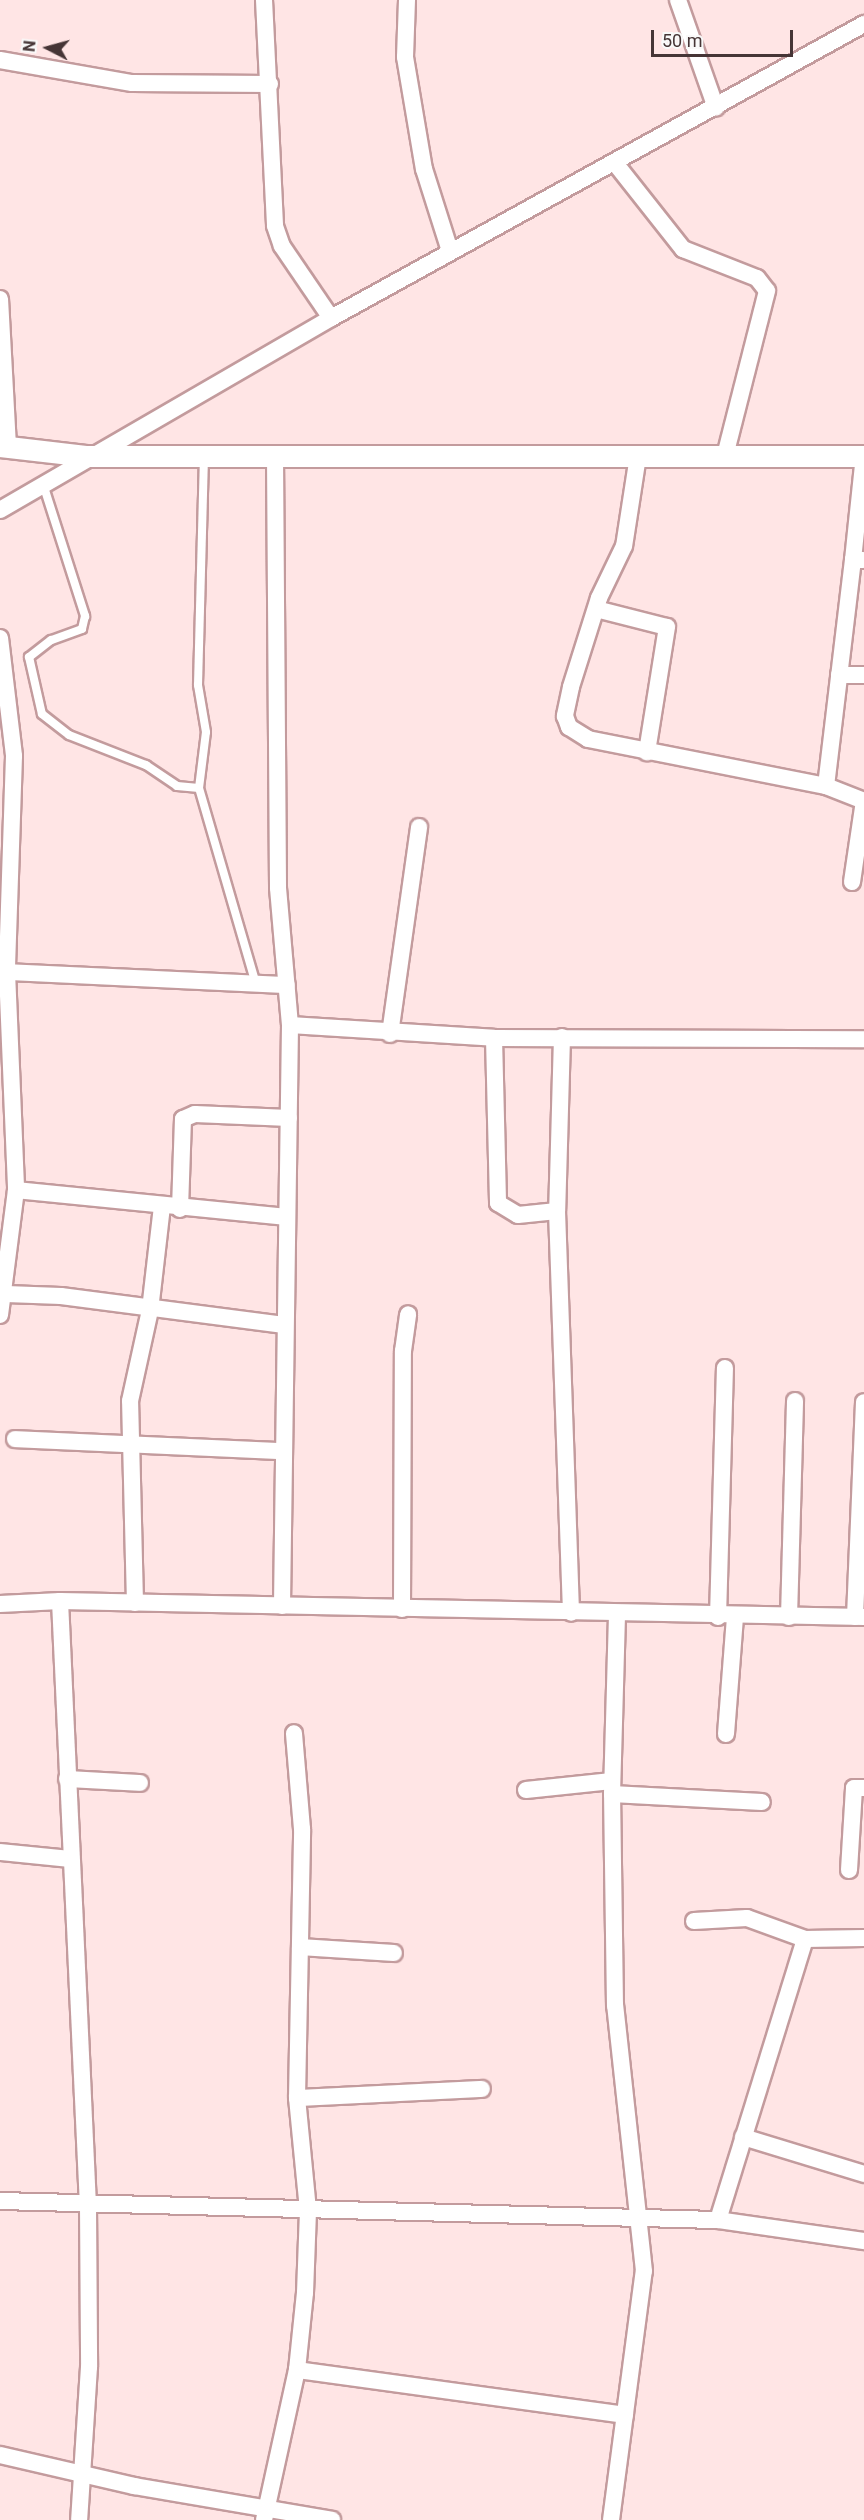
<!DOCTYPE html>
<style>
body{margin:0}
#map{position:relative;width:864px;height:2520px;overflow:hidden;background:#ffe5e5;font-family:Roboto,sans-serif}
div>[style]{position:absolute}
.roads{filter:drop-shadow(2px 0 #c39b9d) drop-shadow(-2px 0 #c39b9d) drop-shadow(0 2px #c39b9d) drop-shadow(0 -2px #c39b9d)}
.service>*{height:8px;margin:-4px;padding:0 4px;transform-origin:4px;border-radius:4px;background:#fff}
.minor>*{height:16px;margin:-8px;padding:0 8px;transform-origin:8px;border-radius:8px;background:#fff}
.tertiary>*{height:21px;margin:-10.5px;padding:0 10.5px;transform-origin:10.5px;border-radius:10.5px;background:#fff}
span{translate:-50% -50%;white-space:nowrap;text-align:center;line-height:1.15;-webkit-text-stroke:4.5px #f9f9f9;paint-order:stroke}
.north{position:absolute;left:18px;top:18px;width:60px;height:60px;-webkit-text-stroke:4px #f9f9f9;paint-order:stroke;rotate:276deg;font-size:16px;font-weight:700;line-height:24px;text-align:center;color:#463536}
.north::after{content:'';display:block;margin:auto;width:21px;height:27px;background:#463536;clip-path:polygon(50% 0,100% 100%,50% 72%,0 100%)}
.scale{position:absolute;left:651px;top:30px;width:142px;height:27px;box-sizing:border-box;border:3px solid #463536;border-top:0;padding-left:8px;font-size:18px;line-height:21px;white-space:nowrap;color:#463536;-webkit-text-stroke:4px #f9f9f9;paint-order:stroke}
</style>
<div id="map">
<div class="roads">
<div class="service">
<i style="left:43px;top:484px;width:139px;rotate:72.3deg"></i>
<i style="left:85px;top:616px;width:13px;rotate:103deg"></i>
<i style="left:82px;top:629px;width:33px;rotate:160deg"></i>
<i style="left:51px;top:640px;width:28px;rotate:142deg"></i>
<i style="left:29px;top:657px;width:58px;rotate:77.2deg"></i>
<i style="left:42px;top:714px;width:34px;rotate:38deg"></i>
<i style="left:69px;top:735px;width:83px;rotate:21.3deg"></i>
<i style="left:146px;top:765px;width:37px;rotate:34deg"></i>
<i style="left:177px;top:786px;width:22px;rotate:5deg"></i>
<i style="left:199px;top:788px;width:204px;rotate:73.8deg"></i>
<i style="left:199px;top:788px;width:56px;rotate:-82.9deg"></i>
<i style="left:206px;top:732px;width:48px;rotate:-99.7deg"></i>
<i style="left:198px;top:685px;width:227px;rotate:-88.5deg"></i>
</div>
<div class="minor">
<i style="left:264px;top:0;width:226px;rotate:87.2deg"></i>
<i style="left:275px;top:226px;width:21px;rotate:71deg"></i>
<i style="left:282px;top:246px;width:87px;rotate:55.8deg"></i>
<i style="left:407px;top:0;width:57px;rotate:92deg"></i>
<i style="left:405px;top:57px;width:114px;rotate:80.4deg"></i>
<i style="left:424px;top:169px;width:86px;rotate:72.4deg"></i>
<i style="left:678px;top:0;width:114px;rotate:70.6deg"></i>
<i style="left:0;top:60px;width:134px;rotate:9.9deg"></i>
<i style="left:132px;top:83px;width:138px;rotate:0.4deg"></i>
<i style="left:615px;top:163px;width:110px;rotate:51.7deg"></i>
<i style="left:683px;top:249px;width:79px;rotate:21.4deg"></i>
<i style="left:757px;top:278px;width:16px;rotate:52deg"></i>
<i style="left:767px;top:291px;width:170px;rotate:104.3deg"></i>
<i style="left:0;top:299px;width:148px;rotate:86.9deg"></i>
<i style="left:275px;top:456px;width:432px;rotate:89.6deg"></i>
<i style="left:278px;top:888px;width:138px;rotate:85deg"></i>
<i style="left:290px;top:1025px;width:581px;rotate:90.79deg"></i>
<i style="left:638px;top:456px;width:91px;rotate:98.8deg"></i>
<i style="left:624px;top:546px;width:58px;rotate:115.7deg"></i>
<i style="left:599px;top:598px;width:93px;rotate:107.5deg"></i>
<i style="left:571px;top:687px;width:30px;rotate:102deg"></i>
<i style="left:565px;top:716px;width:12px;rotate:70deg"></i>
<i style="left:569px;top:727px;width:22px;rotate:32deg"></i>
<i style="left:588px;top:739px;width:243px;rotate:11.2deg"></i>
<i style="left:826px;top:786px;width:41px;rotate:21.5deg"></i>
<i style="left:0;top:510px;width:383px;rotate:-30.1deg"></i>
<i style="left:331px;top:318px;width:609px;rotate:-28.88deg"></i>
<i style="left:863px;top:560px;width:10px;rotate:180deg"></i>
<i style="left:853px;top:560px;width:105px;rotate:-84deg"></i>
<i style="left:596px;top:609px;width:73px;rotate:14.2deg"></i>
<i style="left:667px;top:627px;width:127px;rotate:99.1deg"></i>
<i style="left:0;top:638px;width:119px;rotate:83.2deg"></i>
<i style="left:14px;top:756px;width:216px;rotate:91.9deg"></i>
<i style="left:7px;top:972px;width:218px;rotate:87.6deg"></i>
<i style="left:16px;top:1190px;width:126px;rotate:97.3deg"></i>
<i style="left:839px;top:675px;width:25px"></i>
<i style="left:826px;top:786px;width:228px;rotate:-83.2deg"></i>
<i style="left:852px;top:882px;width:82px;rotate:-81.6deg"></i>
<i style="left:7px;top:972px;width:280px;rotate:2.7deg"></i>
<i style="left:290px;top:1025px;width:204px;rotate:3.6deg"></i>
<i style="left:494px;top:1038px;width:370px;rotate:0.2deg"></i>
<i style="left:390px;top:1034px;width:209px;rotate:-82deg"></i>
<i style="left:562px;top:1037px;width:174px;rotate:91.6deg"></i>
<i style="left:557px;top:1211px;width:402px;rotate:88deg"></i>
<i style="left:494px;top:1038px;width:165px;rotate:88.6deg"></i>
<i style="left:498px;top:1203px;width:23px;rotate:31deg"></i>
<i style="left:518px;top:1215px;width:39px;rotate:-6deg"></i>
<i style="left:16px;top:1190px;width:272px;rotate:5.7deg"></i>
<i style="left:180px;top:1209px;width:90px;rotate:-88.1deg"></i>
<i style="left:183px;top:1119px;width:13px;rotate:-23deg"></i>
<i style="left:195px;top:1114px;width:94px;rotate:2.4deg"></i>
<i style="left:6px;top:1294px;width:55px;rotate:2.1deg"></i>
<i style="left:61px;top:1296px;width:225px;rotate:7.4deg"></i>
<i style="left:15px;top:1439px;width:266px;rotate:2.6deg"></i>
<i style="left:60px;top:1601px;width:606px;rotate:87.35deg"></i>
<i style="left:88px;top:2206px;width:161px;rotate:89.6deg"></i>
<i style="left:89px;top:2367px;width:153px;rotate:93.7deg"></i>
<i style="left:135px;top:1603px;width:202px;rotate:-91.4deg"></i>
<i style="left:130px;top:1401px;width:93px;rotate:-77.6deg"></i>
<i style="left:150px;top:1310px;width:105px;rotate:-83.4deg"></i>
<i style="left:0;top:1604px;width:60px;rotate:-2.9deg"></i>
<i style="left:60px;top:1601px;width:804px;rotate:1.14deg"></i>
<i style="left:402px;top:1609px;width:258px;rotate:-89.8deg"></i>
<i style="left:403px;top:1351px;width:37px;rotate:-82deg"></i>
<i style="left:718px;top:1617px;width:249px;rotate:-88.4deg"></i>
<i style="left:789px;top:1617px;width:216px;rotate:-88.4deg"></i>
<i style="left:855px;top:1617px;width:215px;rotate:-87.6deg"></i>
<i style="left:726px;top:1734px;width:118px;rotate:-85.6deg"></i>
<i style="left:67px;top:1779px;width:73px;rotate:3.1deg"></i>
<i style="left:526px;top:1790px;width:86px;rotate:-6deg"></i>
<i style="left:612px;top:1794px;width:150px;rotate:3.1deg"></i>
<i style="left:0;top:1852px;width:70px;rotate:5.7deg"></i>
<i style="left:849px;top:1870px;width:82px;rotate:-86.5deg"></i>
<i style="left:854px;top:1788px;width:10px"></i>
<i style="left:694px;top:1921px;width:53px;rotate:-3.2deg"></i>
<i style="left:747px;top:1918px;width:62px;rotate:19.9deg"></i>
<i style="left:805px;top:1939px;width:59px;rotate:-1deg"></i>
<i style="left:300px;top:1947px;width:94px;rotate:3.7deg"></i>
<i style="left:297px;top:2098px;width:185px;rotate:-2.8deg"></i>
<i style="left:743px;top:2137px;width:127px;rotate:17deg"></i>
<i style="left:0;top:2201px;width:718px;rotate:1.52deg"></i>
<i style="left:718px;top:2220px;width:148px;rotate:8.2deg"></i>
<i style="left:718px;top:2220px;width:294px;rotate:-72.8deg"></i>
<i style="left:297px;top:2370px;width:331px;rotate:7.8deg"></i>
<i style="left:0;top:2455px;width:138px;rotate:13deg"></i>
<i style="left:134px;top:2486px;width:201px;rotate:9.7deg"></i>
<i style="left:264px;top:2520px;width:154px;rotate:-77.6deg"></i>
<i style="left:297px;top:2370px;width:77px;rotate:-84.1deg"></i>
<i style="left:305px;top:2293px;width:83px;rotate:-87.9deg"></i>
<i style="left:308px;top:2210px;width:113px;rotate:-95.6deg"></i>
<i style="left:297px;top:2098px;width:269px;rotate:-88.9deg"></i>
<i style="left:302px;top:1829px;width:96px;rotate:-94.8deg"></i>
<i style="left:611px;top:2520px;width:251px;rotate:-82.5deg"></i>
<i style="left:644px;top:2271px;width:267px;rotate:-96.2deg"></i>
<i style="left:615px;top:2006px;width:212px;rotate:-90.8deg"></i>
<i style="left:612px;top:1794px;width:178px;rotate:-88.4deg"></i>
</div>
<div class="tertiary">
<i style="left:0;top:446px;width:88px;rotate:6.6deg"></i>
<i style="left:87px;top:456px;width:777px"></i>
</div>
</div>
<div class="north">N</div>
<div class="scale">50 m</div>
</div>
